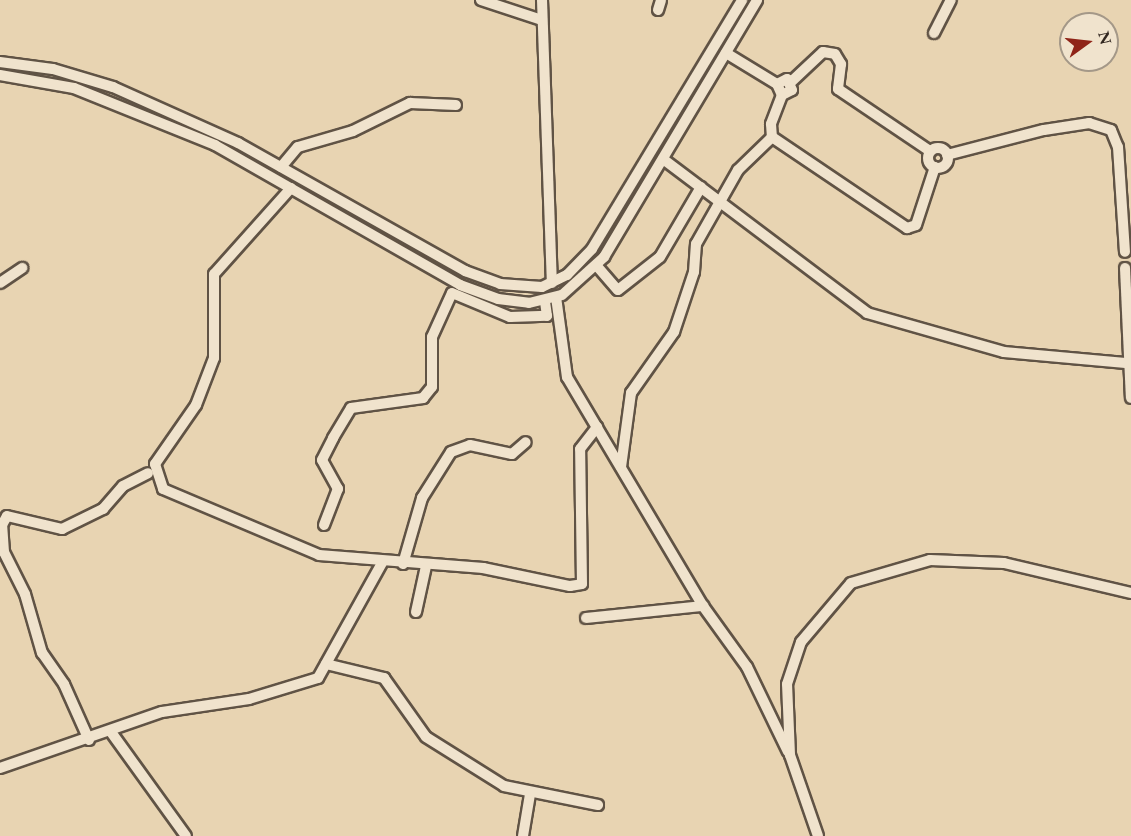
<!DOCTYPE html>
<style>
body{margin:0}
#map{position:relative;width:1131px;height:836px;overflow:hidden;background:#e8d4b2;font-family:"EB Garamond",serif}
div>[style]{position:absolute}
.roads{filter:drop-shadow(2px 0 #605345) drop-shadow(-2px 0 #605345) drop-shadow(0 2px #605345) drop-shadow(0 -2px #605345)}
.minor>*{height:10px;margin:-5px;padding:0 5px;transform-origin:5px;border-radius:5px;background:#f0e3cd}
.minor>.ring{margin:-5px;padding:0;box-sizing:content-box;background:none;border:10px solid #f0e3cd;border-radius:50%}
span{translate:-50% -50%;white-space:nowrap;text-align:center;line-height:1.15;-webkit-text-stroke:5px #f0e3cd;paint-order:stroke}
.north{position:absolute;left:1059px;top:12px;width:60px;height:60px;box-sizing:border-box;background:#f0e3cd;border:2px solid #a49888;border-radius:50%;rotate:75deg;font-size:16px;font-weight:700;line-height:24px;text-align:center;color:#332821}
.north::after{content:'';display:block;margin:auto;width:21px;height:27px;background:#8f2418;clip-path:polygon(50% 0,100% 100%,50% 72%,0 100%)}
</style>
<div id="map">
<div class="roads">
<div class="minor">
<i style="left:481px;top:0;width:64px;rotate:18.2deg"></i>
<i style="left:542px;top:0;width:283px;rotate:88deg"></i>
<i style="left:658px;top:10px;width:10px;rotate:-73deg"></i>
<i style="left:934px;top:33px;width:37px;rotate:-63deg"></i>
<i style="left:726px;top:53px;width:60px;rotate:31.3deg"></i>
<i style="left:777px;top:84px;width:12px;rotate:66deg"></i>
<i style="left:782px;top:95px;width:11px;rotate:-27deg"></i>
<i style="left:792px;top:90px;width:12px;rotate:-114deg"></i>
<i style="left:787px;top:79px;width:11px;rotate:153deg"></i>
<i style="left:0;top:62px;width:53px;rotate:7.5deg"></i>
<i style="left:53px;top:69px;width:63px;rotate:16.7deg"></i>
<i style="left:113px;top:87px;width:137px;rotate:24.1deg"></i>
<i style="left:238px;top:143px;width:261px;rotate:29.4deg"></i>
<i style="left:465px;top:271px;width:37px;rotate:20deg"></i>
<i style="left:500px;top:284px;width:42px;rotate:4.1deg"></i>
<i style="left:542px;top:287px;width:28px;rotate:-26deg"></i>
<i style="left:567px;top:275px;width:36px;rotate:-46deg"></i>
<i style="left:592px;top:249px;width:291px;rotate:-58.9deg"></i>
<i style="left:0;top:75px;width:75px;rotate:10deg"></i>
<i style="left:74px;top:88px;width:152px;rotate:22deg"></i>
<i style="left:215px;top:145px;width:282px;rotate:29.7deg"></i>
<i style="left:460px;top:285px;width:40px;rotate:20.2deg"></i>
<i style="left:498px;top:299px;width:31px;rotate:7deg"></i>
<i style="left:529px;top:303px;width:34px;rotate:-14deg"></i>
<i style="left:562px;top:295px;width:57px;rotate:-42.1deg"></i>
<i style="left:604px;top:257px;width:299px;rotate:-59.2deg"></i>
<i style="left:791px;top:82px;width:44px;rotate:-43.2deg"></i>
<i style="left:823px;top:52px;width:12px;rotate:9deg"></i>
<i style="left:835px;top:54px;width:12px;rotate:59deg"></i>
<i style="left:841px;top:64px;width:25px;rotate:97deg"></i>
<i style="left:838px;top:89px;width:111px;rotate:34deg"></i>
<i style="left:782px;top:95px;width:31px;rotate:111deg"></i>
<i style="left:771px;top:124px;width:13px;rotate:86deg"></i>
<i style="left:772px;top:137px;width:163px;rotate:34deg"></i>
<i style="left:907px;top:228px;width:9px;rotate:-18deg"></i>
<i style="left:916px;top:225px;width:61px;rotate:-71.9deg"></i>
<i class="ring" style="left:928px;top:148px;width:10px;height:10px"></i>
<i style="left:947px;top:155px;width:100px;rotate:-14.5deg"></i>
<i style="left:1044px;top:130px;width:46px;rotate:-8.8deg"></i>
<i style="left:1089px;top:123px;width:23px;rotate:18deg"></i>
<i style="left:1111px;top:130px;width:18px;rotate:68deg"></i>
<i style="left:1118px;top:147px;width:105px;rotate:86.2deg"></i>
<i style="left:663px;top:159px;width:256px;rotate:37deg"></i>
<i style="left:867px;top:313px;width:142px;rotate:15.9deg"></i>
<i style="left:1004px;top:352px;width:122px;rotate:5.2deg"></i>
<i style="left:281px;top:167px;width:26px;rotate:-50deg"></i>
<i style="left:298px;top:147px;width:57px;rotate:-16.2deg"></i>
<i style="left:353px;top:131px;width:64px;rotate:-26.2deg"></i>
<i style="left:410px;top:103px;width:46px;rotate:2.5deg"></i>
<i style="left:291px;top:188px;width:115px;rotate:131.8deg"></i>
<i style="left:214px;top:274px;width:84px;rotate:90deg"></i>
<i style="left:214px;top:358px;width:50px;rotate:111deg"></i>
<i style="left:196px;top:405px;width:72px;rotate:124.8deg"></i>
<i style="left:155px;top:464px;width:26px;rotate:72deg"></i>
<i style="left:163px;top:489px;width:169px;rotate:22.9deg"></i>
<i style="left:319px;top:555px;width:165px;rotate:4.5deg"></i>
<i style="left:483px;top:568px;width:89px;rotate:11.7deg"></i>
<i style="left:570px;top:586px;width:12px;rotate:-9deg"></i>
<i style="left:582px;top:584px;width:135px;rotate:-90.8deg"></i>
<i style="left:580px;top:449px;width:28px;rotate:-52deg"></i>
<i style="left:596px;top:265px;width:33px;rotate:49deg"></i>
<i style="left:618px;top:290px;width:53px;rotate:-38.2deg"></i>
<i style="left:660px;top:257px;width:81px;rotate:-59.6deg"></i>
<i style="left:1125px;top:268px;width:130px;rotate:87.4deg"></i>
<i style="left:0;top:283px;width:27px;rotate:-34deg"></i>
<i style="left:556px;top:297px;width:81px;rotate:82.2deg"></i>
<i style="left:567px;top:377px;width:266px;rotate:59.3deg"></i>
<i style="left:703px;top:606px;width:75px;rotate:54.2deg"></i>
<i style="left:747px;top:667px;width:94px;rotate:64.2deg"></i>
<i style="left:621px;top:467px;width:75px;rotate:-82.3deg"></i>
<i style="left:631px;top:393px;width:75px;rotate:-54.8deg"></i>
<i style="left:674px;top:332px;width:63px;rotate:-71.6deg"></i>
<i style="left:694px;top:272px;width:28px;rotate:-86deg"></i>
<i style="left:696px;top:244px;width:85px;rotate:-60.4deg"></i>
<i style="left:738px;top:170px;width:47px;rotate:-44.1deg"></i>
<i style="left:324px;top:525px;width:39px;rotate:-69deg"></i>
<i style="left:338px;top:489px;width:33px;rotate:-119deg"></i>
<i style="left:322px;top:460px;width:25px;rotate:-63deg"></i>
<i style="left:333px;top:438px;width:35px;rotate:-59deg"></i>
<i style="left:351px;top:408px;width:73px;rotate:-7.9deg"></i>
<i style="left:423px;top:398px;width:14px;rotate:-51deg"></i>
<i style="left:432px;top:387px;width:50px;rotate:-90deg"></i>
<i style="left:432px;top:337px;width:48px;rotate:-65.6deg"></i>
<i style="left:452px;top:293px;width:63px;rotate:22.5deg"></i>
<i style="left:510px;top:317px;width:37px;rotate:-2deg"></i>
<i style="left:547px;top:316px;width:15px;rotate:-98deg"></i>
<i style="left:403px;top:564px;width:69px;rotate:-73.9deg"></i>
<i style="left:422px;top:498px;width:54px;rotate:-57.8deg"></i>
<i style="left:451px;top:452px;width:20px;rotate:-20deg"></i>
<i style="left:470px;top:445px;width:43px;rotate:12.1deg"></i>
<i style="left:512px;top:454px;width:18px;rotate:-41deg"></i>
<i style="left:416px;top:612px;width:47px;rotate:-77.7deg"></i>
<i style="left:586px;top:618px;width:118px;rotate:-5.9deg"></i>
<i style="left:326px;top:664px;width:60px;rotate:13.6deg"></i>
<i style="left:384px;top:678px;width:72px;rotate:54.6deg"></i>
<i style="left:426px;top:737px;width:92px;rotate:32.1deg"></i>
<i style="left:504px;top:786px;width:96px;rotate:11.4deg"></i>
<i style="left:111px;top:732px;width:128px;rotate:54.2deg"></i>
<i style="left:89px;top:740px;width:61px;rotate:-114.1deg"></i>
<i style="left:64px;top:684px;width:38px;rotate:-125deg"></i>
<i style="left:42px;top:653px;width:61px;rotate:-106.1deg"></i>
<i style="left:25px;top:594px;width:47px;rotate:-116.6deg"></i>
<i style="left:4px;top:552px;width:27px;rotate:-94deg"></i>
<i style="left:2px;top:525px;width:10px;rotate:-61deg"></i>
<i style="left:7px;top:516px;width:57px;rotate:13.3deg"></i>
<i style="left:62px;top:529px;width:46px;rotate:-26deg"></i>
<i style="left:103px;top:509px;width:30px;rotate:-49deg"></i>
<i style="left:123px;top:486px;width:28px;rotate:-27deg"></i>
<i style="left:0;top:768px;width:171px;rotate:-19.1deg"></i>
<i style="left:162px;top:712px;width:88px;rotate:-8.5deg"></i>
<i style="left:249px;top:699px;width:72px;rotate:-16.9deg"></i>
<i style="left:318px;top:678px;width:134px;rotate:-60.9deg"></i>
<i style="left:523px;top:836px;width:43px;rotate:-80.5deg"></i>
<i style="left:818px;top:836px;width:86px;rotate:-109.1deg"></i>
<i style="left:790px;top:755px;width:71px;rotate:-92.4deg"></i>
<i style="left:787px;top:684px;width:44px;rotate:-71.6deg"></i>
<i style="left:801px;top:642px;width:77px;rotate:-49.7deg"></i>
<i style="left:851px;top:583px;width:82px;rotate:-16.2deg"></i>
<i style="left:930px;top:560px;width:74px;rotate:2.3deg"></i>
<i style="left:1004px;top:563px;width:130px;rotate:13.3deg"></i>
</div>
</div>
<div class="north">N</div>
</div>
